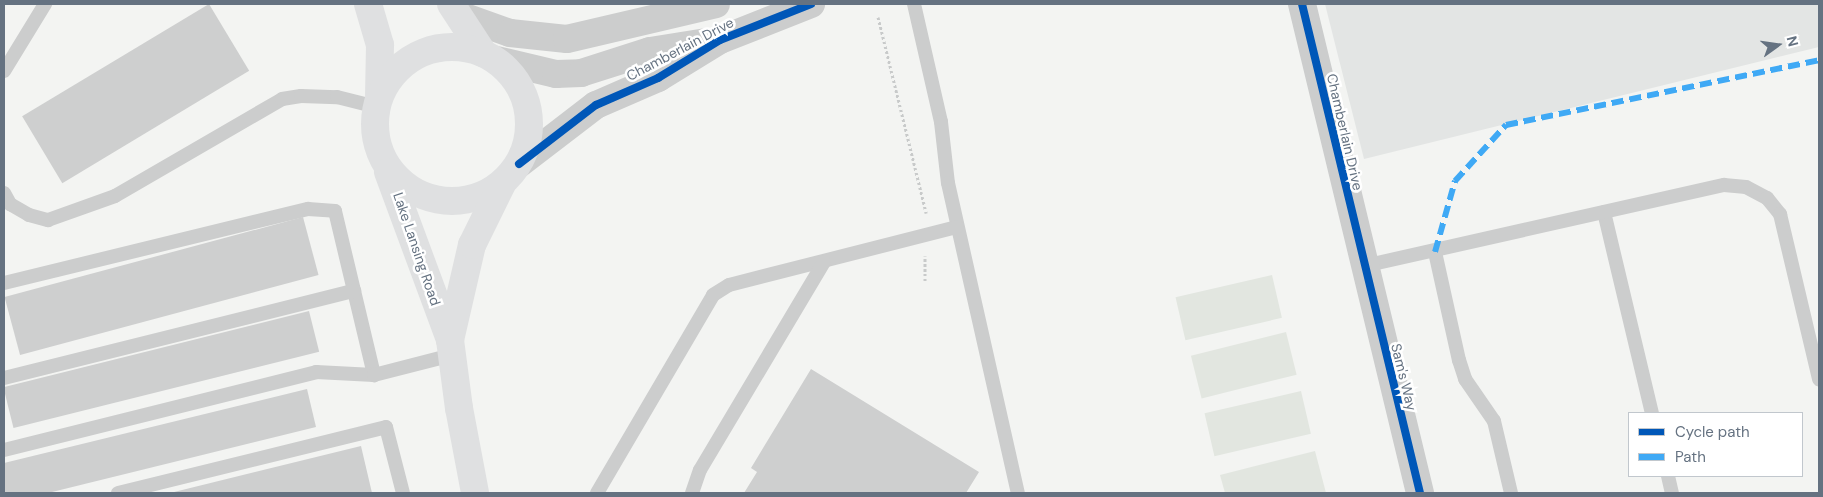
<!DOCTYPE html>
<style>
body{margin:0}
#map{position:relative;width:1823px;height:497px;overflow:hidden;background:#f3f4f2;font-family:"DM Sans",sans-serif}
div>[style]{position:absolute}
.built>*{inset:0;background:#e3e5e4}
.green>*{inset:0;background:#e2e6e0;transform-origin:0 0}
.building>*{inset:0;background:#cecfcf;transform-origin:0 0}
.path>*{height:3px;margin-top:-1.5px;transform-origin:0;background:repeating-linear-gradient(90deg,#c8caca 0 2.5px,transparent 0 5px)}
.service>*{height:14px;margin:-7px;padding:0 7px;transform-origin:7px;border-radius:7px;background:#cccdcd}
.minor>*{height:28px;margin:-14px;padding:0 14px;transform-origin:14px;border-radius:14px;background:#cccdcd}
.secondary>*{height:28px;margin:-14px;padding:0 14px;transform-origin:14px;border-radius:14px;background:#dfe0e1}
.secondary>.ring{margin:-14px;padding:0;box-sizing:content-box;background:none;border:28px solid #dfe0e1;border-radius:50%}
.quiet>*{height:6px;margin-top:-3px;transform-origin:0;background:repeating-linear-gradient(90deg,#3fa9f5 0 12px,transparent 0 18px)}
.cycleway>*{height:8px;margin:-4px;padding:0 4px;transform-origin:4px;border-radius:4px;background:#0057b8}
span{translate:-50% -50%;white-space:nowrap;text-align:center;line-height:1.15;-webkit-text-stroke:5px #fff;paint-order:stroke}
.street-label{font-size:14px;color:#657281}
.frame{position:absolute;inset:0;border:5px solid #657281;pointer-events:none}
.legend{position:absolute;left:1628px;top:412px;width:175px;height:65px;box-sizing:border-box;background:#fff;border:1px solid #c1c7cd;margin:0;padding:6px 9px;list-style:none;font-size:15px;color:#657281}
.legend li{display:flex;align-items:center;gap:10px;height:25px}
.legend b{width:25px;border:1px solid #c1c7cd}
.north{position:absolute;left:1753px;top:20px;width:50px;height:50px;-webkit-text-stroke:4px #fff;paint-order:stroke;rotate:76deg;font-size:14px;font-weight:700;line-height:20px;text-align:center;color:#657281}
.north::after{content:'';display:block;margin:auto;width:18px;height:22px;background:#657281;clip-path:polygon(50% 0,100% 100%,50% 72%,0 100%)}
</style>
<div id="map">
<div class="built">
<i style="clip-path:polygon(1325px 4px,1819px 4px,1819px 47px,1364px 159px)"></i>
</div>
<div class="green">
<i style="left:1272px;top:275px;width:44px;height:99px;rotate:77deg"></i>
<i style="left:1286px;top:332px;width:44px;height:98px;rotate:76deg"></i>
<i style="left:1301px;top:391px;width:44px;height:99px;rotate:77deg"></i>
<i style="clip-path:polygon(1315px 451px,1326px 493px,1225px 493px,1220px 475px)"></i>
</div>
<div class="building">
<i style="left:209px;top:4px;width:78px;height:218px;rotate:59deg"></i>
<i style="left:303px;top:217px;width:60px;height:309px;rotate:75deg"></i>
<i style="left:309px;top:311px;width:42px;height:315px;rotate:76deg"></i>
<i style="clip-path:polygon(811px 369px,979px 472px,966px 493px,744px 493px,757px 472px,751px 468px)"></i>
<i style="clip-path:polygon(307px 389px,316px 427px,48px 493px,4px 493px,4px 463px)"></i>
<i style="clip-path:polygon(361px 446px,372px 493px,170px 493px)"></i>
</div>
<div class="path">
<i style="left:878px;top:17px;width:202px;rotate:76.2deg"></i>
<i style="left:925px;top:281px;width:25px;rotate:-90deg"></i>
</div>
<div class="service">
<i style="left:914px;top:4px;width:121px;rotate:77.1deg"></i>
<i style="left:941px;top:122px;width:61px;rotate:83.5deg"></i>
<i style="left:948px;top:183px;width:318px;rotate:77.3deg"></i>
<i style="left:4px;top:71px;width:79px;rotate:-58.5deg"></i>
<i style="left:4px;top:193px;width:13px;rotate:61deg"></i>
<i style="left:10px;top:204px;width:22px;rotate:30deg"></i>
<i style="left:29px;top:215px;width:20px;rotate:15deg"></i>
<i style="left:48px;top:220px;width:71px;rotate:-19.7deg"></i>
<i style="left:115px;top:196px;width:193px;rotate:-30.1deg"></i>
<i style="left:282px;top:99px;width:19px;rotate:-9deg"></i>
<i style="left:301px;top:96px;width:36px;rotate:2deg"></i>
<i style="left:337px;top:97px;width:41px;rotate:14deg"></i>
<i style="left:1604px;top:212px;width:207px;rotate:76.6deg"></i>
<i style="left:1435px;top:252px;width:111px;rotate:77.5deg"></i>
<i style="left:1459px;top:360px;width:20px;rotate:72deg"></i>
<i style="left:1465px;top:379px;width:51px;rotate:55.4deg"></i>
<i style="left:1494px;top:421px;width:74px;rotate:76.7deg"></i>
<i style="left:1364px;top:266px;width:369px;rotate:-12.7deg"></i>
<i style="left:1724px;top:185px;width:22px;rotate:5deg"></i>
<i style="left:1746px;top:187px;width:24px;rotate:28deg"></i>
<i style="left:1767px;top:198px;width:21px;rotate:51deg"></i>
<i style="left:1780px;top:214px;width:170px;rotate:76.7deg"></i>
<i style="left:4px;top:283px;width:313px;rotate:-13.7deg"></i>
<i style="left:308px;top:209px;width:27px;rotate:4deg"></i>
<i style="left:335px;top:211px;width:169px;rotate:76.6deg"></i>
<i style="left:4px;top:378px;width:361px;rotate:-14deg"></i>
<i style="left:4px;top:450px;width:322px;rotate:-14deg"></i>
<i style="left:316px;top:372px;width:58px;rotate:3deg"></i>
<i style="left:374px;top:375px;width:81px;rotate:-14.4deg"></i>
<i style="left:1668px;top:476px;width:17px;rotate:77deg"></i>
<i style="left:118px;top:493px;width:276px;rotate:-13.8deg"></i>
<i style="left:386px;top:427px;width:68px;rotate:75.6deg"></i>
<i style="left:597px;top:493px;width:229px;rotate:-59.6deg"></i>
<i style="left:713px;top:295px;width:19px;rotate:-32deg"></i>
<i style="left:729px;top:285px;width:235px;rotate:-14.3deg"></i>
<i style="left:692px;top:493px;width:24px;rotate:-71deg"></i>
<i style="left:700px;top:470px;width:242px;rotate:-59.2deg"></i>
</div>
<div class="minor">
<i style="left:1302px;top:4px;width:503px;rotate:76.43deg"></i>
<i style="left:462px;top:16px;width:51px;rotate:19.5deg"></i>
<i style="left:510px;top:33px;width:57px;rotate:6deg"></i>
<i style="left:567px;top:39px;width:153px;rotate:-13.2deg"></i>
<i style="left:497px;top:60px;width:61px;rotate:13.3deg"></i>
<i style="left:556px;top:74px;width:25px;rotate:-2deg"></i>
<i style="left:581px;top:73px;width:72px;rotate:-17.7deg"></i>
<i style="left:650px;top:51px;width:57px;rotate:-9.1deg"></i>
<i style="left:519px;top:164px;width:97px;rotate:-37.5deg"></i>
<i style="left:596px;top:105px;width:68px;rotate:-23.5deg"></i>
<i style="left:658px;top:78px;width:73px;rotate:-31.5deg"></i>
<i style="left:720px;top:40px;width:98px;rotate:-21.6deg"></i>
</div>
<div class="secondary">
<i style="left:368px;top:4px;width:43px;rotate:73.7deg"></i>
<i style="left:380px;top:45px;width:50px;rotate:91.1deg"></i>
<i style="left:451px;top:4px;width:59px;rotate:56.9deg"></i>
<i class="ring" style="left:375px;top:47px;width:126px;height:126px"></i>
<i style="left:388px;top:172px;width:179px;rotate:69.7deg"></i>
<i style="left:450px;top:340px;width:69px;rotate:82.5deg"></i>
<i style="left:459px;top:408px;width:86px;rotate:79.3deg"></i>
<i style="left:450px;top:340px;width:98px;rotate:-77deg"></i>
<i style="left:472px;top:245px;width:68px;rotate:-63.8deg"></i>
</div>
<div class="quiet">
<i style="left:1435px;top:252px;width:74px;rotate:-74.3deg"></i>
<i style="left:1455px;top:181px;width:76px;rotate:-47.7deg"></i>
<i style="left:1506px;top:125px;width:320px;rotate:-11.7deg"></i>
</div>
<div class="cycleway">
<i style="left:1302px;top:4px;width:503px;rotate:76.43deg"></i>
<i style="left:519px;top:164px;width:97px;rotate:-37.5deg"></i>
<i style="left:596px;top:105px;width:68px;rotate:-23.5deg"></i>
<i style="left:658px;top:78px;width:73px;rotate:-31.5deg"></i>
<i style="left:720px;top:40px;width:98px;rotate:-21.6deg"></i>
</div>
<div class="street-label">
<span style="left:680px;top:49px;rotate:-28deg">Chamberlain Drive</span>
<span style="left:1345px;top:132px;rotate:77deg">Chamberlain Drive</span>
<span style="left:417px;top:249px;rotate:71deg">Lake Lansing Road</span>
<span style="left:1404px;top:377px;rotate:76deg">Sam's Way</span>
</div>
<div class="frame"></div>
<ul class="legend">
<li><b style="height:6px;background:#0057b8"></b>Cycle path</li>
<li><b style="height:6px;background:#3fa9f5"></b>Path</li>
</ul>
<div class="north">N</div>
</div>
